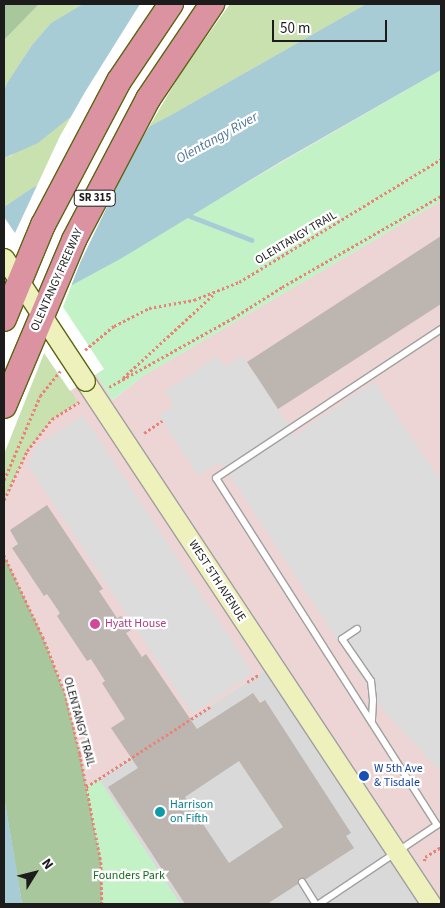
<!DOCTYPE html>
<style>
body{margin:0}
#map{position:relative;width:445px;height:908px;overflow:hidden;background:#ece9e3;font-family:"Source Sans 3",sans-serif}
div>[style]{position:absolute}
.residential>*{inset:0;background:#dad9d9}
.commercial>*{inset:0;background:#ecd5d4}
.grass>*{inset:0;background:#c8e1ae}
.forest>*{inset:0;background:#a9c79c}
.park>*{inset:0;background:#c4f2c7}
.parking>*{inset:0;background:#dcdcdc}
.water>*{inset:0;background:#a8ccd5}
.pier>*{inset:0;background:#fff}
.stream>*{height:4.5px;margin:-2.25px;padding:0 2.25px;transform-origin:2.25px;border-radius:2.25px;background:#a8ccd5}
.building>*{inset:0;background:#bcb5b0}
.path>*{height:2.5px;margin-top:-1.25px;transform-origin:0;background:repeating-linear-gradient(90deg,#e98277 0 2.5px,transparent 0 5px)}
.roads{filter:drop-shadow(1px 0 #a0a0a0) drop-shadow(-1px 0 #a0a0a0) drop-shadow(0 1px #a0a0a0) drop-shadow(0 -1px #a0a0a0)}
.lane>*{height:6px;margin:-3px;padding:0 3px;transform-origin:3px;border-radius:3px;background:#fff}
.secondary>*{height:19px;margin:-9.5px;padding:0 9.5px;transform-origin:9.5px;border-radius:9.5px;background:#eff1bc}
.bridges{filter:drop-shadow(1px 0 #5d6611) drop-shadow(-1px 0 #5d6611) drop-shadow(0 1px #5d6611) drop-shadow(0 -1px #5d6611)}
.secondary-bridge>*{height:19px;margin:-9.5px;padding:0 9.5px;transform-origin:9.5px;border-radius:9.5px;background:#eff1bc}
.highway-bridge>*{height:24px;margin:-12px;padding:0 12px;transform-origin:12px;border-radius:12px;background:#db93a1}
.dots>*{width:14px;height:14px;translate:-50% -50%;box-sizing:border-box;border:2px solid #fff;border-radius:50%}
span{translate:-50% -50%;white-space:nowrap;text-align:center;line-height:1.15;-webkit-text-stroke:4.5px #fff;paint-order:stroke}
.shield-label span{padding:1px 4px;background:#fff;border:1px solid;border-radius:4px;-webkit-text-stroke-width:0}
.shield-label{font-size:11px;color:#1c1c1c;font-weight:700}
.street-label{font-size:12px;color:#1c1c1c}
.hotel-label{font-size:12px;color:#b23c85}
.left{translate:0 -50%;text-align:left}
.transit-label{font-size:12px;color:#164399}
.culture-label{font-size:12px;color:#0d838f}
.park-label{font-size:12px;color:#176d1e}
.water-label{font-size:14px;color:#517699;font-style:italic}
.frame{position:absolute;inset:0;border:5px solid #1c1c1c;pointer-events:none}
.north{position:absolute;left:10px;top:848px;width:50px;height:50px;-webkit-text-stroke:4px #fff;paint-order:stroke;rotate:54deg;font-size:14px;font-weight:700;line-height:20px;text-align:center;color:#1c1c1c}
.north::after{content:'';display:block;margin:auto;width:18px;height:22px;background:#1c1c1c;clip-path:polygon(50% 0,100% 100%,50% 72%,0 100%)}
.scale{position:absolute;left:272px;top:20px;width:115px;height:22px;box-sizing:border-box;border:2px solid #1c1c1c;border-top:0;padding-left:6px;font-size:15px;line-height:18px;white-space:nowrap;color:#1c1c1c;-webkit-text-stroke:4px #fff;paint-order:stroke}
</style>
<div id="map">
<div class="residential">
<i style="clip-path:polygon(273px 665px,431px 904px,102px 904px,101px 862px,86px 787px)"></i>
</div>
<div class="commercial">
<i style="clip-path:polygon(441px 201px,441px 904px,431px 904px,273px 665px,86px 787px,65px 693px,43px 637px,4px 555px,4px 471px,70px 391px,96px 374px,113px 400px,143px 376px)"></i>
</div>
<div class="grass">
<i style="clip-path:polygon(39px 4px,83px 4px,51px 23px,32px 45px,7px 83px,4px 92px,4px 40px)"></i>
<i style="clip-path:polygon(192px 4px,366px 4px,171px 115px,32px 188px,4px 207px,4px 158px,11px 156px)"></i>
<i style="clip-path:polygon(45px 351px,78px 402px,52px 419px,27px 451px,4px 500px,4px 454px)"></i>
</div>
<div class="forest">
<i style="clip-path:polygon(4px 4px,39px 4px,4px 40px)"></i>
<i style="clip-path:polygon(4px 555px,43px 637px,65px 694px,80px 754px,101px 862px,102px 904px,22px 904px,4px 798px)"></i>
</div>
<div class="park">
<i style="clip-path:polygon(441px 70px,441px 201px,143px 376px,112px 400px,50px 297px)"></i>
<i style="clip-path:polygon(99px 779px,180px 904px,102px 904px,101px 862px,86px 787px)"></i>
</div>
<div class="parking">
<i style="clip-path:polygon(242px 355px,295px 435px,374px 382px,441px 481px,441px 772px,384px 711px,221px 462px,198px 476px,159px 416px,174px 406px,165px 391px,217px 356px,225px 367px)"></i>
<i style="clip-path:polygon(83px 415px,253px 673px,192px 714px,28px 465px,36px 446px)"></i>
</div>
<div class="water">
<i style="clip-path:polygon(83px 4px,192px 4px,84px 106px,38px 143px,4px 158px,4px 92px,7px 83px,32px 45px,51px 23px)"></i>
<i style="clip-path:polygon(366px 4px,441px 4px,441px 70px,280px 162px,122px 258px,50px 297px,4px 340px,4px 207px,32px 188px,171px 115px)"></i>
<i style="clip-path:polygon(4px 798px,16px 866px,22px 904px,4px 904px)"></i>
</div>
<div class="pier">
<i style="clip-path:polygon(140px 4px,230px 4px,182px 71px,130px 159px,80px 263px,63px 307px,104px 369px,70px 391px,44px 353px,4px 454px,4px 217px,15px 233px,60px 136px,85px 92px)"></i>
</div>
<div class="stream">
<i style="left:190px;top:216px;width:66px;rotate:21.2deg"></i>
</div>
<div class="building">
<i style="clip-path:polygon(441px 236px,441px 304px,278px 409px,247px 362px)"></i>
<i style="clip-path:polygon(evenodd,47px 505px,103px 589px,99px 591px,117px 618px,121px 616px,131px 630px,126px 633px,142px 657px,146px 654px,197px 729px,253px 693px,260px 703px,265px 700px,351px 833px,346px 836px,354px 848px,306px 879px,299px 878px,298px 884px,267px 904px,185px 904px,108px 787px,138px 768px,111px 728px,125px 719px,102px 683px,105px 681px,91px 659px,87px 661px,57px 616px,60px 613px,47px 594px,44px 596px,12px 548px,18px 544px,10px 530px,47px 505px,239px 761px,283px 827px,229px 863px,185px 797px,239px 761px)"></i>
</div>
<div class="path">
<i style="left:85px;top:350px;width:38px;rotate:-40deg"></i>
<i style="left:114px;top:326px;width:39px;rotate:-27deg"></i>
<i style="left:149px;top:308px;width:46px;rotate:-10.1deg"></i>
<i style="left:194px;top:300px;width:48px;rotate:-21.8deg"></i>
<i style="left:239px;top:282px;width:237px;rotate:-31.3deg"></i>
<i style="left:123px;top:378px;width:122px;rotate:-42.7deg"></i>
<i style="left:109px;top:387px;width:142px;rotate:-29.1deg"></i>
<i style="left:233px;top:318px;width:58px;rotate:-32.3deg"></i>
<i style="left:282px;top:287px;width:183px;rotate:-29.8deg"></i>
<i style="left:144px;top:433px;width:22px;rotate:-34deg"></i>
<i style="left:4px;top:480px;width:91px;rotate:-66.8deg"></i>
<i style="left:40px;top:396px;width:32px;rotate:-51deg"></i>
<i style="left:4px;top:500px;width:54px;rotate:-64.9deg"></i>
<i style="left:27px;top:451px;width:41px;rotate:-52deg"></i>
<i style="left:52px;top:419px;width:32px;rotate:-32deg"></i>
<i style="left:4px;top:555px;width:91px;rotate:64.6deg"></i>
<i style="left:43px;top:637px;width:60px;rotate:68.6deg"></i>
<i style="left:65px;top:693px;width:63px;rotate:76.2deg"></i>
<i style="left:80px;top:754px;width:110px;rotate:79deg"></i>
<i style="left:101px;top:862px;width:42px;rotate:88.6deg"></i>
<i style="left:247px;top:682px;width:13px;rotate:-32deg"></i>
<i style="left:86px;top:787px;width:149px;rotate:-32.9deg"></i>
<i style="left:424px;top:861px;width:4px;rotate:-76deg"></i>
<i style="left:425px;top:857px;width:19px;rotate:-32deg"></i>
</div>
<div class="roads">
<div class="lane">
<i style="left:357px;top:629px;width:18px;rotate:146deg"></i>
<i style="left:342px;top:639px;width:51px;rotate:55.4deg"></i>
<i style="left:371px;top:681px;width:19px;rotate:84deg"></i>
<i style="left:373px;top:700px;width:22px;rotate:93deg"></i>
<i style="left:302px;top:882px;width:26px;rotate:58deg"></i>
<i style="left:319px;top:904px;width:142px;rotate:-33.8deg"></i>
<i style="left:437px;top:825px;width:411px;rotate:-122.5deg"></i>
<i style="left:216px;top:478px;width:270px;rotate:-33.5deg"></i>
</div>
<div class="secondary">
<i style="left:85px;top:381px;width:627px;rotate:56.51deg"></i>
</div>
</div>
<div class="bridges">
<div class="secondary-bridge">
<i style="left:4px;top:258px;width:147px;rotate:56.6deg"></i>
</div>
<div class="highway-bridge">
<i style="left:4px;top:319px;width:102px;rotate:-67.5deg"></i>
<i style="left:43px;top:225px;width:163px;rotate:-62.2deg"></i>
<i style="left:119px;top:81px;width:93px;rotate:-56deg"></i>
<i style="left:4px;top:406px;width:180px;rotate:-67.1deg"></i>
<i style="left:74px;top:240px;width:159px;rotate:-62.3deg"></i>
<i style="left:148px;top:99px;width:115px;rotate:-56deg"></i>
</div>
</div>
<div class="dots">
<i style="left:95px;top:624px;background:#d1479c"></i>
<i style="left:364px;top:776px;background:#1a4fb4"></i>
<i style="left:160px;top:812px;background:#0f9aa8"></i>
</div>
<div class="shield-label">
<span style="left:95px;top:198px">SR 315</span>
</div>
<div class="street-label">
<span style="left:296px;top:238px;rotate:-31deg">OLENTANGY TRAIL</span>
<span style="left:57px;top:280px;rotate:-66deg">OLENTANGY FREEWAY</span>
<span style="left:217px;top:581px;rotate:57deg">WEST 5TH AVENUE</span>
<span style="left:79px;top:722px;rotate:75deg">OLENTANGY TRAIL</span>
</div>
<div class="hotel-label">
<span class="left" style="left:105px;top:624px">Hyatt House</span>
</div>
<div class="transit-label">
<span class="left" style="left:374px;top:776px">W 5th Ave<br>&amp; Tisdale</span>
</div>
<div class="culture-label">
<span class="left" style="left:170px;top:812px">Harrison<br>on Fifth</span>
</div>
<div class="park-label">
<span style="left:129px;top:876px">Founders Park</span>
</div>
<div class="water-label">
<span style="left:217px;top:138px;rotate:-29deg">Olentangy River</span>
</div>
<div class="frame"></div>
<div class="north">N</div>
<div class="scale">50 m</div>
</div>
